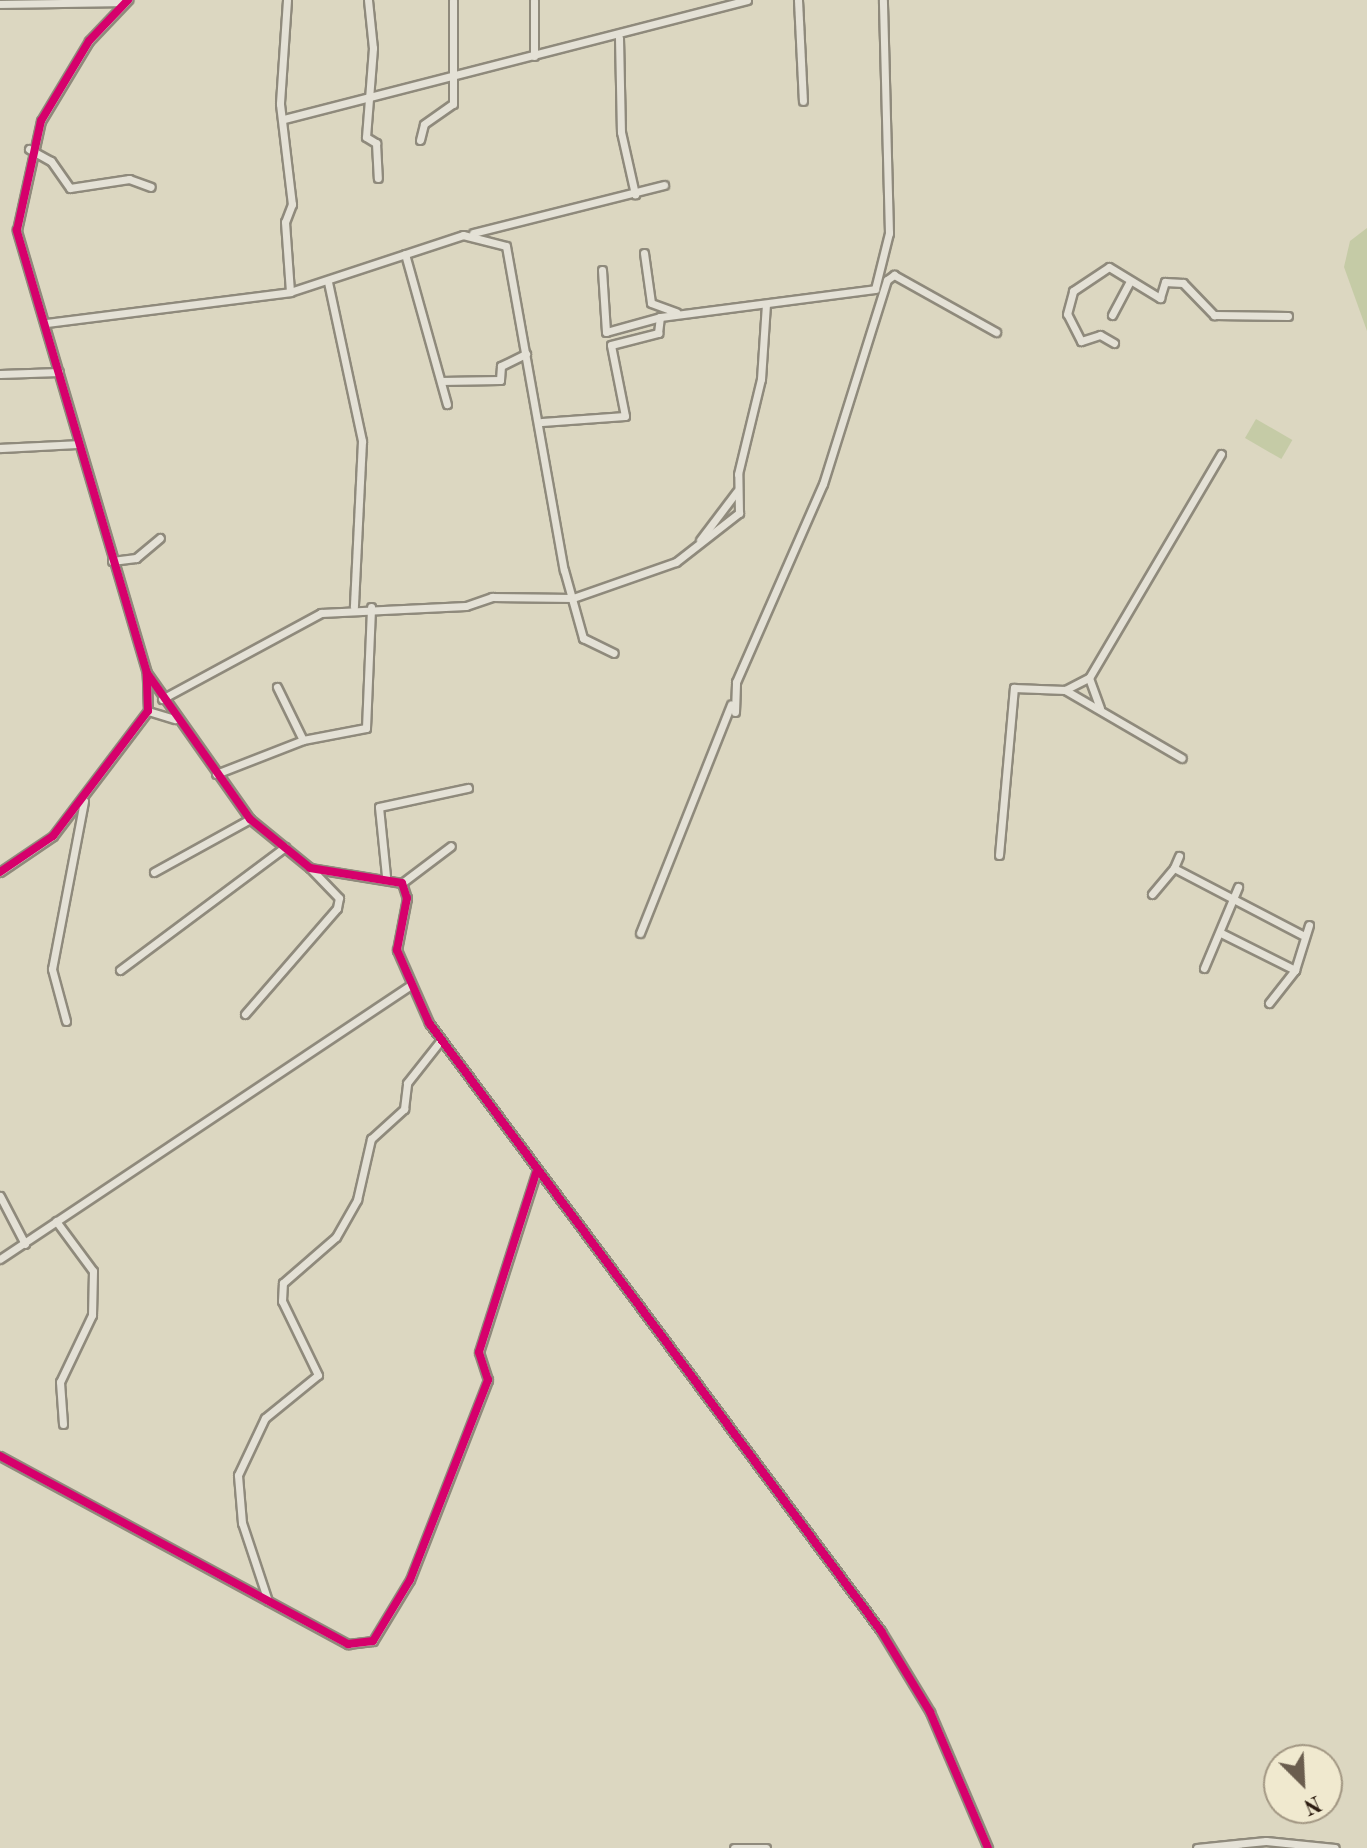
<!DOCTYPE html>
<style>
body{margin:0}
#map{position:relative;width:1367px;height:1848px;overflow:hidden;background:#dcd7c1;font-family:"Old Standard TT",serif}
div>[style]{position:absolute}
.green>*{inset:0;background:#c5cba6;transform-origin:0 0}
.roads{filter:drop-shadow(2px 0 #8f8a7c) drop-shadow(-2px 0 #8f8a7c) drop-shadow(0 2px #8f8a7c) drop-shadow(0 -2px #8f8a7c)}
.minor>*{height:7px;margin:-3.5px;padding:0 3.5px;transform-origin:3.5px;border-radius:3.5px;background:#e4e1d6}
.cycleway>*{height:8px;margin:-4px;padding:0 4px;transform-origin:4px;border-radius:4px;background:#d6006c}
span{translate:-50% -50%;white-space:nowrap;text-align:center;line-height:1.15;-webkit-text-stroke:6px #f0e9cf;paint-order:stroke}
.north{position:absolute;left:1263px;top:1744px;width:80px;height:80px;box-sizing:border-box;background:#f0e9cf;border:2px solid #a29783;border-radius:50%;rotate:156deg;font-size:22px;font-weight:700;line-height:32px;text-align:center;color:#2c1c10}
.north::after{content:'';display:block;margin:auto;width:28px;height:36px;background:#6a5d4e;clip-path:polygon(50% 0,100% 100%,50% 72%,0 100%)}
</style>
<div id="map">
<div class="green">
<i style="clip-path:polygon(1367px 228px,1367px 331px,1344px 267px,1350px 241px)"></i>
<i style="left:1256px;top:419px;width:42px;height:22px;rotate:30deg"></i>
</div>
<div class="roads">
<div class="minor">
<i style="left:287px;top:0;width:104px;rotate:93.9deg"></i>
<i style="left:280px;top:104px;width:101px;rotate:83.2deg"></i>
<i style="left:292px;top:204px;width:19px;rotate:111deg"></i>
<i style="left:285px;top:222px;width:70px;rotate:85.9deg"></i>
<i style="left:368px;top:0;width:48px;rotate:84.1deg"></i>
<i style="left:373px;top:48px;width:89px;rotate:94.5deg"></i>
<i style="left:366px;top:137px;width:12px;rotate:31deg"></i>
<i style="left:376px;top:143px;width:35px;rotate:87deg"></i>
<i style="left:798px;top:0;width:101px;rotate:87.2deg"></i>
<i style="left:0;top:4px;width:124px;rotate:-0.9deg"></i>
<i style="left:619px;top:38px;width:94px;rotate:88.8deg"></i>
<i style="left:621px;top:132px;width:64px;rotate:77.3deg"></i>
<i style="left:534px;top:56px;width:56px;rotate:-90deg"></i>
<i style="left:284px;top:119px;width:478px;rotate:-14.4deg"></i>
<i style="left:420px;top:140px;width:16px;rotate:-76deg"></i>
<i style="left:424px;top:124px;width:35px;rotate:-35deg"></i>
<i style="left:453px;top:104px;width:104px;rotate:-90deg"></i>
<i style="left:29px;top:149px;width:25px;rotate:29deg"></i>
<i style="left:51px;top:161px;width:33px;rotate:55deg"></i>
<i style="left:70px;top:188px;width:60px;rotate:-8.7deg"></i>
<i style="left:129px;top:179px;width:23px;rotate:20deg"></i>
<i style="left:473px;top:233px;width:197px;rotate:-14.1deg"></i>
<i style="left:644px;top:253px;width:50px;rotate:82deg"></i>
<i style="left:651px;top:303px;width:27px;rotate:20deg"></i>
<i style="left:405px;top:254px;width:156px;rotate:74.4deg"></i>
<i style="left:602px;top:270px;width:62px;rotate:86.3deg"></i>
<i style="left:606px;top:332px;width:56px;rotate:-15.5deg"></i>
<i style="left:328px;top:282px;width:163px;rotate:77.9deg"></i>
<i style="left:362px;top:441px;width:166px;rotate:92.8deg"></i>
<i style="left:1112px;top:315px;width:38px;rotate:-62deg"></i>
<i style="left:46px;top:323px;width:246px;rotate:-7.2deg"></i>
<i style="left:290px;top:292px;width:182px;rotate:-18.2deg"></i>
<i style="left:463px;top:235px;width:44px;rotate:14.3deg"></i>
<i style="left:506px;top:246px;width:329px;rotate:79.9deg"></i>
<i style="left:564px;top:570px;width:71px;rotate:74.4deg"></i>
<i style="left:583px;top:638px;width:34px;rotate:26deg"></i>
<i style="left:1114px;top:343px;width:16px;rotate:-150deg"></i>
<i style="left:1100px;top:335px;width:20px;rotate:162deg"></i>
<i style="left:1081px;top:341px;width:30px;rotate:-117deg"></i>
<i style="left:1067px;top:314px;width:24px;rotate:-75deg"></i>
<i style="left:1073px;top:291px;width:43px;rotate:-33.7deg"></i>
<i style="left:1109px;top:267px;width:60px;rotate:31.3deg"></i>
<i style="left:1160px;top:298px;width:17px;rotate:-73deg"></i>
<i style="left:1165px;top:282px;width:18px;rotate:3deg"></i>
<i style="left:1183px;top:283px;width:45px;rotate:45.9deg"></i>
<i style="left:1214px;top:315px;width:74px;rotate:0.8deg"></i>
<i style="left:0;top:374px;width:59px;rotate:-1.9deg"></i>
<i style="left:441px;top:381px;width:59px;rotate:-1deg"></i>
<i style="left:500px;top:380px;width:14px;rotate:-86deg"></i>
<i style="left:501px;top:366px;width:28px;rotate:-26deg"></i>
<i style="left:542px;top:422px;width:83px;rotate:-4.1deg"></i>
<i style="left:625px;top:416px;width:72px;rotate:-101.2deg"></i>
<i style="left:611px;top:345px;width:49px;rotate:-14.3deg"></i>
<i style="left:658px;top:333px;width:16px;rotate:-83deg"></i>
<i style="left:660px;top:317px;width:217px;rotate:-7.4deg"></i>
<i style="left:875px;top:289px;width:58px;rotate:-76deg"></i>
<i style="left:889px;top:233px;width:233px;rotate:-91.5deg"></i>
<i style="left:0;top:448px;width:78px;rotate:-2.9deg"></i>
<i style="left:700px;top:540px;width:61px;rotate:-52.9deg"></i>
<i style="left:112px;top:561px;width:24px;rotate:-7deg"></i>
<i style="left:136px;top:558px;width:31px;rotate:-40deg"></i>
<i style="left:147px;top:673px;width:179px;rotate:54.8deg"></i>
<i style="left:250px;top:819px;width:77px;rotate:39.2deg"></i>
<i style="left:310px;top:868px;width:93px;rotate:9.3deg"></i>
<i style="left:402px;top:883px;width:16px;rotate:72deg"></i>
<i style="left:407px;top:898px;width:53px;rotate:100.9deg"></i>
<i style="left:397px;top:950px;width:80px;rotate:66.3deg"></i>
<i style="left:429px;top:1023px;width:758px;rotate:53.37deg"></i>
<i style="left:881px;top:1631px;width:95px;rotate:58.8deg"></i>
<i style="left:930px;top:1712px;width:148px;rotate:66.9deg"></i>
<i style="left:1089px;top:678px;width:32px;rotate:70deg"></i>
<i style="left:277px;top:687px;width:59px;rotate:63.9deg"></i>
<i style="left:1065px;top:690px;width:27px;rotate:-27deg"></i>
<i style="left:1089px;top:678px;width:260px;rotate:-59.5deg"></i>
<i style="left:162px;top:699px;width:181px;rotate:-28.4deg"></i>
<i style="left:321px;top:613px;width:145px;rotate:-2.8deg"></i>
<i style="left:466px;top:606px;width:28px;rotate:-19deg"></i>
<i style="left:492px;top:597px;width:81px;rotate:0.7deg"></i>
<i style="left:573px;top:598px;width:109px;rotate:-19.3deg"></i>
<i style="left:676px;top:562px;width:80px;rotate:-37.9deg"></i>
<i style="left:739px;top:513px;width:39px;rotate:-91deg"></i>
<i style="left:738px;top:474px;width:98px;rotate:-76.4deg"></i>
<i style="left:761px;top:379px;width:75px;rotate:-86.2deg"></i>
<i style="left:148px;top:711px;width:28px;rotate:17deg"></i>
<i style="left:735px;top:712px;width:30px;rotate:-88deg"></i>
<i style="left:736px;top:682px;width:216px;rotate:-66.3deg"></i>
<i style="left:823px;top:484px;width:214px;rotate:-72.6deg"></i>
<i style="left:887px;top:280px;width:9px;rotate:-36deg"></i>
<i style="left:894px;top:275px;width:117px;rotate:29.2deg"></i>
<i style="left:216px;top:774px;width:93px;rotate:-21.3deg"></i>
<i style="left:303px;top:740px;width:64px;rotate:-10.8deg"></i>
<i style="left:366px;top:728px;width:121px;rotate:-87.6deg"></i>
<i style="left:999px;top:855px;width:168px;rotate:-84.9deg"></i>
<i style="left:1014px;top:688px;width:51px;rotate:2.2deg"></i>
<i style="left:1065px;top:690px;width:135px;rotate:30.2deg"></i>
<i style="left:1179px;top:856px;width:13px;rotate:113deg"></i>
<i style="left:1174px;top:868px;width:144px;rotate:27.6deg"></i>
<i style="left:0;top:872px;width:64px;rotate:-34.2deg"></i>
<i style="left:53px;top:836px;width:157px;rotate:-52.8deg"></i>
<i style="left:148px;top:711px;width:38px;rotate:-92deg"></i>
<i style="left:147px;top:673px;width:462px;rotate:-106.4deg"></i>
<i style="left:17px;top:230px;width:112px;rotate:-77.6deg"></i>
<i style="left:41px;top:121px;width:93px;rotate:-59deg"></i>
<i style="left:89px;top:41px;width:57px;rotate:-46.4deg"></i>
<i style="left:154px;top:872px;width:110px;rotate:-28.9deg"></i>
<i style="left:386px;top:876px;width:69px;rotate:-95.8deg"></i>
<i style="left:379px;top:807px;width:91px;rotate:-12.1deg"></i>
<i style="left:402px;top:883px;width:61px;rotate:-37.1deg"></i>
<i style="left:1152px;top:894px;width:34px;rotate:-50deg"></i>
<i style="left:640px;top:933px;width:246px;rotate:-68.3deg"></i>
<i style="left:1221px;top:933px;width:83px;rotate:26.6deg"></i>
<i style="left:1295px;top:970px;width:42px;rotate:128.2deg"></i>
<i style="left:1204px;top:968px;width:88px;rotate:-67.2deg"></i>
<i style="left:120px;top:970px;width:206px;rotate:-36.7deg"></i>
<i style="left:1295px;top:970px;width:47px;rotate:-72.7deg"></i>
<i style="left:245px;top:1014px;width:140px;rotate:-49deg"></i>
<i style="left:337px;top:908px;width:10px;rotate:-79deg"></i>
<i style="left:339px;top:898px;width:42px;rotate:-134deg"></i>
<i style="left:66px;top:1021px;width:54px;rotate:-105.1deg"></i>
<i style="left:52px;top:969px;width:171px;rotate:-79.2deg"></i>
<i style="left:0;top:1196px;width:54px;rotate:62.5deg"></i>
<i style="left:56px;top:1221px;width:62px;rotate:53.5deg"></i>
<i style="left:93px;top:1271px;width:44px;rotate:91.3deg"></i>
<i style="left:92px;top:1315px;width:74px;rotate:115.5deg"></i>
<i style="left:60px;top:1382px;width:42px;rotate:85.9deg"></i>
<i style="left:0;top:1259px;width:493px;rotate:-33.7deg"></i>
<i style="left:0;top:1456px;width:396px;rotate:28.4deg"></i>
<i style="left:348px;top:1644px;width:25px;rotate:-7deg"></i>
<i style="left:373px;top:1641px;width:71px;rotate:-58.8deg"></i>
<i style="left:410px;top:1580px;width:215px;rotate:-68.7deg"></i>
<i style="left:488px;top:1380px;width:29px;rotate:-108deg"></i>
<i style="left:479px;top:1352px;width:188px;rotate:-72.3deg"></i>
<i style="left:268px;top:1601px;width:82px;rotate:-108.4deg"></i>
<i style="left:242px;top:1523px;width:48px;rotate:-94.8deg"></i>
<i style="left:238px;top:1475px;width:63px;rotate:-64.7deg"></i>
<i style="left:265px;top:1418px;width:68px;rotate:-39.1deg"></i>
<i style="left:318px;top:1375px;width:82px;rotate:-115.9deg"></i>
<i style="left:282px;top:1301px;width:18px;rotate:-87deg"></i>
<i style="left:283px;top:1283px;width:70px;rotate:-41deg"></i>
<i style="left:336px;top:1237px;width:43px;rotate:-60.4deg"></i>
<i style="left:357px;top:1200px;width:63px;rotate:-77.1deg"></i>
<i style="left:371px;top:1139px;width:45px;rotate:-42.3deg"></i>
<i style="left:404px;top:1109px;width:26px;rotate:-83deg"></i>
<i style="left:407px;top:1083px;width:55px;rotate:-51.7deg"></i>
<i style="left:734px;top:1848px;width:32px"></i>
<i style="left:1197px;top:1848px;width:69px;rotate:-5.8deg"></i>
<i style="left:1266px;top:1841px;width:69px;rotate:5.8deg"></i>
</div>
</div>
<div class="cycleway">
<i style="left:147px;top:673px;width:179px;rotate:54.8deg"></i>
<i style="left:250px;top:819px;width:77px;rotate:39.2deg"></i>
<i style="left:310px;top:868px;width:93px;rotate:9.3deg"></i>
<i style="left:402px;top:883px;width:16px;rotate:72deg"></i>
<i style="left:407px;top:898px;width:53px;rotate:100.9deg"></i>
<i style="left:397px;top:950px;width:80px;rotate:66.3deg"></i>
<i style="left:429px;top:1023px;width:758px;rotate:53.37deg"></i>
<i style="left:881px;top:1631px;width:95px;rotate:58.8deg"></i>
<i style="left:930px;top:1712px;width:148px;rotate:66.9deg"></i>
<i style="left:0;top:872px;width:64px;rotate:-34.2deg"></i>
<i style="left:53px;top:836px;width:157px;rotate:-52.8deg"></i>
<i style="left:148px;top:711px;width:38px;rotate:-92deg"></i>
<i style="left:147px;top:673px;width:462px;rotate:-106.4deg"></i>
<i style="left:17px;top:230px;width:112px;rotate:-77.6deg"></i>
<i style="left:41px;top:121px;width:93px;rotate:-59deg"></i>
<i style="left:89px;top:41px;width:57px;rotate:-46.4deg"></i>
<i style="left:0;top:1456px;width:396px;rotate:28.4deg"></i>
<i style="left:348px;top:1644px;width:25px;rotate:-7deg"></i>
<i style="left:373px;top:1641px;width:71px;rotate:-58.8deg"></i>
<i style="left:410px;top:1580px;width:215px;rotate:-68.7deg"></i>
<i style="left:488px;top:1380px;width:29px;rotate:-108deg"></i>
<i style="left:479px;top:1352px;width:188px;rotate:-72.3deg"></i>
</div>
<div class="north">N</div>
</div>
